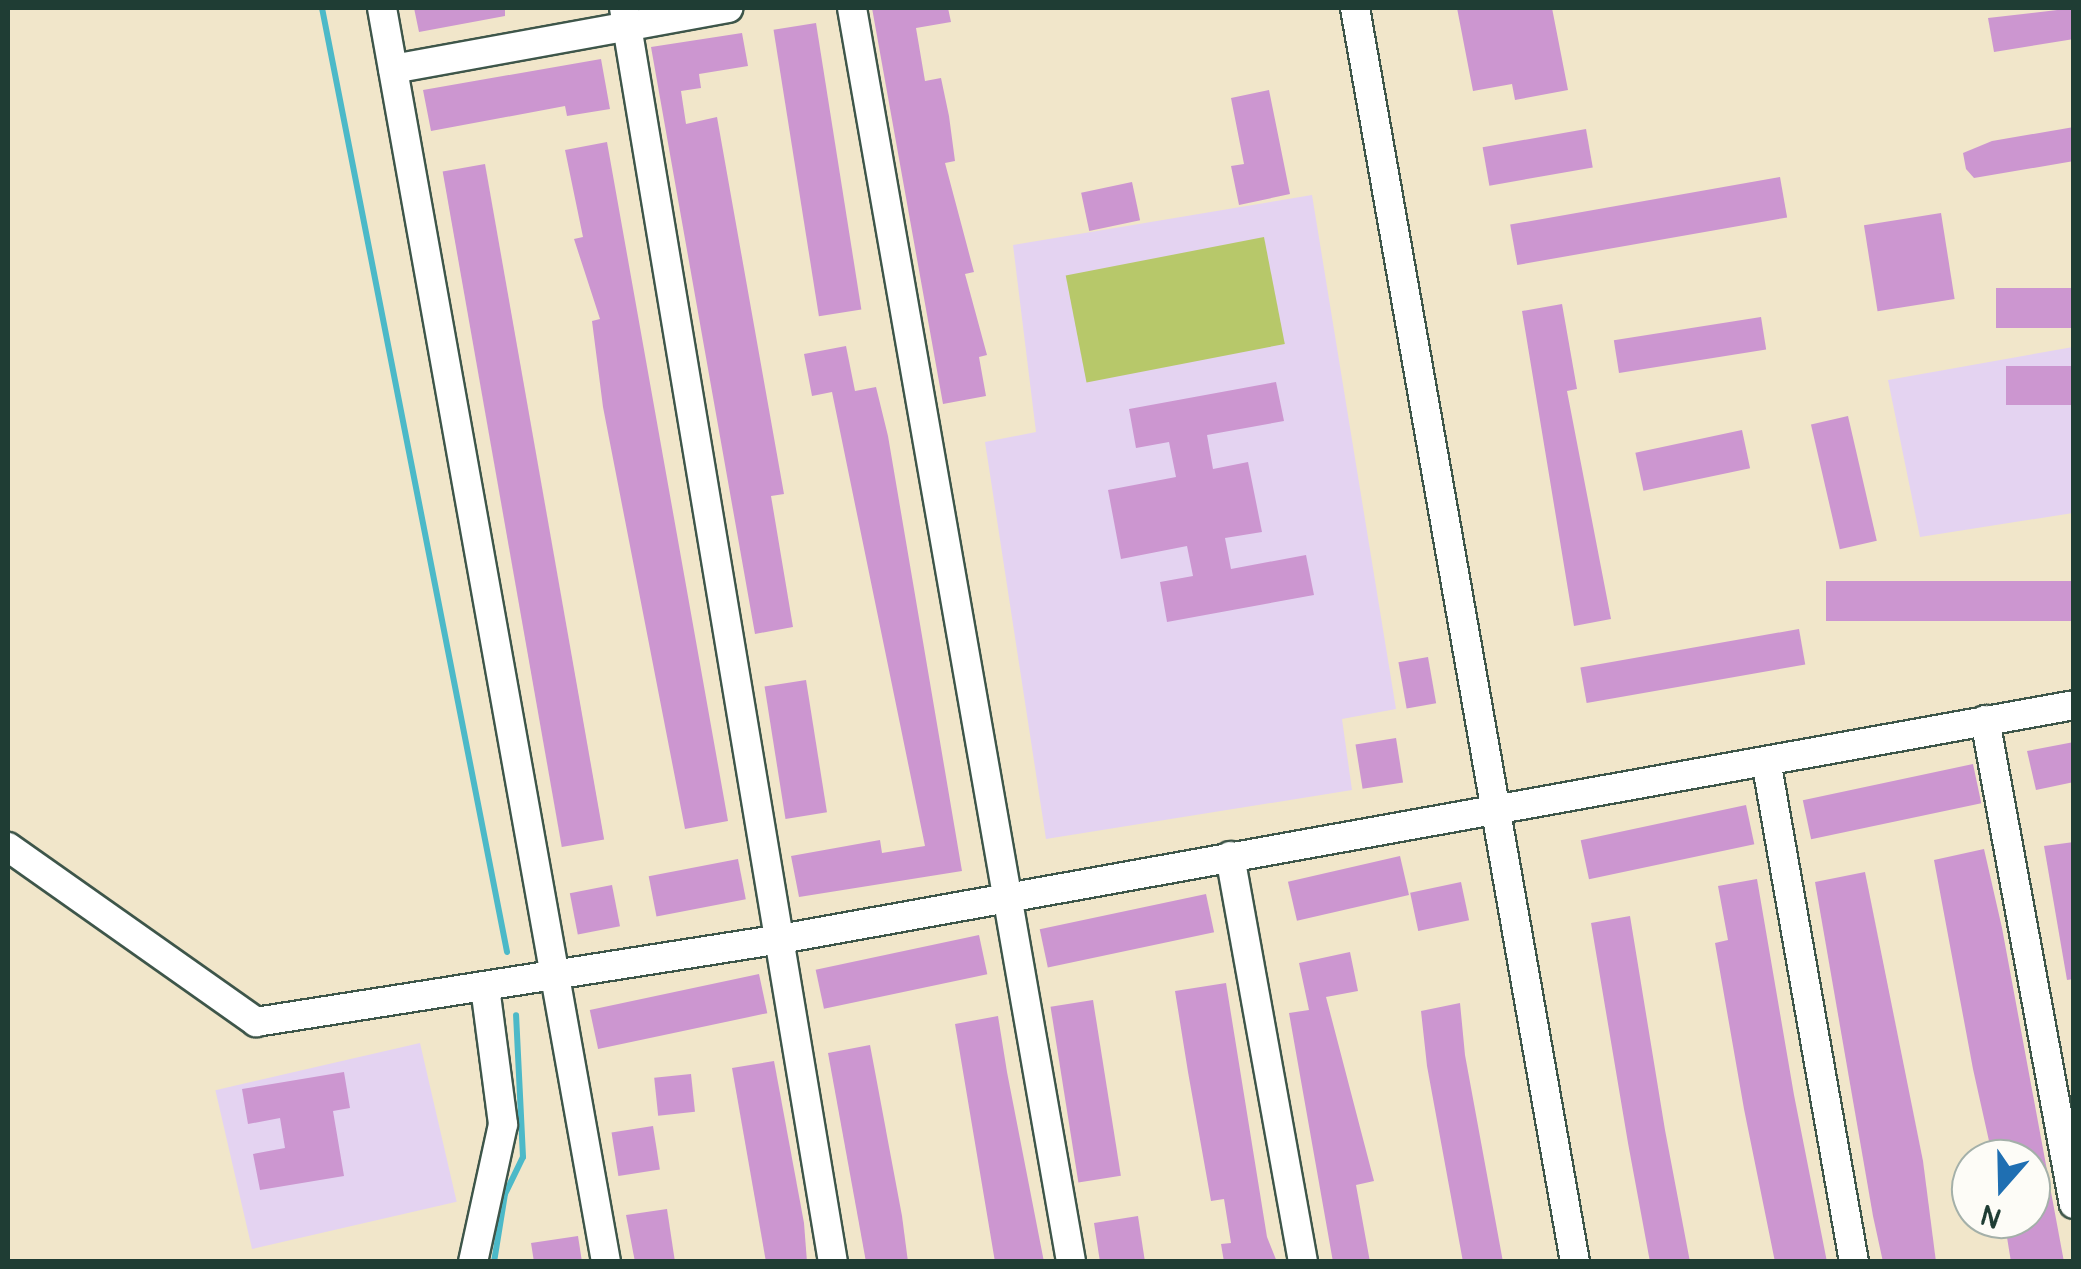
<!DOCTYPE html>
<style>
body{margin:0}
#map{position:relative;width:2081px;height:1269px;overflow:hidden;background:#f1e6ca;font-family:Pangolin,sans-serif}
div>[style]{position:absolute}
.built>*{inset:0;background:#e4d3f1;transform-origin:0 0}
.green>*{inset:0;background:#b7c86a;transform-origin:0 0}
.stream>*{height:6px;margin:-3px;padding:0 3px;transform-origin:3px;border-radius:3px;background:#4cb9c8}
.building>*{inset:0;background:#cc96d0;transform-origin:0 0}
.roads{filter:drop-shadow(2px 0 #3e564a) drop-shadow(-2px 0 #3e564a) drop-shadow(0 2px #3e564a) drop-shadow(0 -2px #3e564a)}
.minor>*{height:28px;margin:-14px;padding:0 14px;transform-origin:14px;border-radius:14px;background:#fff}
span{translate:-50% -50%;white-space:nowrap;text-align:center;line-height:1.15;-webkit-text-stroke:10px #fdfcf7;paint-order:stroke}
.frame{position:absolute;inset:0;border:10px solid #1f3d34;pointer-events:none}
.north{position:absolute;left:1951px;top:1139px;width:100px;height:100px;box-sizing:border-box;background:#fdfcf7;border:2px solid #a4b0a9;border-radius:50%;rotate:200deg;font-size:28px;font-weight:700;line-height:40px;text-align:center;color:#1f3d34}
.north::after{content:'';display:block;margin:auto;width:35px;height:45px;background:#1f6fb2;clip-path:polygon(50% 0,100% 100%,50% 72%,0 100%)}
</style>
<div id="map">
<div class="built">
<i style="clip-path:polygon(1312px 195px,1396px 709px,1342px 719px,1352px 790px,1046px 839px,985px 442px,1036px 432px,1013px 245px)"></i>
<i style="clip-path:polygon(2073px 347px,2073px 513px,1920px 537px,1888px 380px)"></i>
<i style="left:420px;top:1043px;width:163px;height:210px;rotate:77deg"></i>
</div>
<div class="green">
<i style="left:1264px;top:237px;width:109px;height:202px;rotate:79deg"></i>
</div>
<div class="stream">
<i style="left:322px;top:8px;width:962px;rotate:78.91deg"></i>
<i style="left:494px;top:1262px;width:69px;rotate:-80.8deg"></i>
<i style="left:505px;top:1194px;width:41px;rotate:-64.1deg"></i>
<i style="left:523px;top:1157px;width:142px;rotate:-92.8deg"></i>
</div>
<div class="building">
<i style="clip-path:polygon(414px 8px,505px 8px,505px 16px,419px 32px)"></i>
<i style="clip-path:polygon(872px 8px,948px 8px,951px 22px,916px 28px,925px 81px,941px 78px,949px 116px,955px 161px,945px 163px,974px 272px,965px 274px,987px 355px,979px 357px,986px 396px,943px 404px)"></i>
<i style="clip-path:polygon(1457px 8px,1552px 8px,1568px 90px,1515px 100px,1512px 84px,1473px 91px)"></i>
<i style="clip-path:polygon(2074px 8px,2074px 39px,1994px 52px,1988px 18px)"></i>
<i style="left:816px;top:23px;width:290px;height:43px;rotate:81deg"></i>
<i style="clip-path:polygon(742px 33px,748px 66px,699px 74px,701px 88px,681px 91px,686px 124px,717px 117px,784px 494px,771px 496px,793px 627px,755px 634px,651px 47px)"></i>
<i style="clip-path:polygon(601px 59px,610px 109px,567px 116px,565px 106px,431px 131px,423px 90px)"></i>
<i style="clip-path:polygon(1269px 90px,1290px 194px,1239px 205px,1231px 166px,1244px 164px,1231px 98px)"></i>
<i style="clip-path:polygon(2074px 127px,2074px 161px,1974px 178px,1966px 169px,1963px 153px,1992px 141px)"></i>
<i style="left:1586px;top:129px;width:39px;height:105px;rotate:80deg"></i>
<i style="clip-path:polygon(607px 142px,728px 821px,685px 829px,603px 407px,592px 321px,600px 319px,574px 239px,583px 237px,565px 150px)"></i>
<i style="left:485px;top:164px;width:686px;height:43px;rotate:80deg"></i>
<i style="left:1780px;top:177px;width:41px;height:274px;rotate:80deg"></i>
<i style="left:1132px;top:182px;width:39px;height:52px;rotate:78deg"></i>
<i style="left:1941px;top:213px;width:87px;height:78px;rotate:81deg"></i>
<i style="left:2074px;top:288px;width:40px;height:78px;rotate:90deg"></i>
<i style="clip-path:polygon(1562px 304px,1577px 389px,1567px 391px,1611px 619px,1574px 626px,1522px 311px)"></i>
<i style="left:1761px;top:317px;width:33px;height:149px;rotate:81deg"></i>
<i style="clip-path:polygon(846px 346px,855px 391px,876px 387px,888px 436px,962px 871px,799px 897px,791px 856px,880px 840px,882px 853px,925px 846px,832px 392px,812px 396px,804px 354px)"></i>
<i style="left:2074px;top:366px;width:39px;height:68px;rotate:90deg"></i>
<i style="clip-path:polygon(1276px 382px,1284px 421px,1207px 435px,1213px 469px,1248px 462px,1262px 532px,1225px 538px,1231px 569px,1306px 555px,1314px 595px,1167px 622px,1160px 582px,1193px 576px,1187px 546px,1121px 559px,1108px 490px,1176px 477px,1169px 442px,1136px 448px,1129px 409px)"></i>
<i style="left:1848px;top:416px;width:128px;height:38px;rotate:77deg"></i>
<i style="left:1742px;top:430px;width:39px;height:109px;rotate:78deg"></i>
<i style="left:2074px;top:581px;width:40px;height:248px;rotate:90deg"></i>
<i style="left:1799px;top:629px;width:36px;height:222px;rotate:80deg"></i>
<i style="left:1428px;top:657px;width:47px;height:30px;rotate:80deg"></i>
<i style="left:806px;top:680px;width:134px;height:42px;rotate:81deg"></i>
<i style="left:1396px;top:738px;width:45px;height:41px;rotate:81deg"></i>
<i style="clip-path:polygon(2074px 742px,2074px 782px,2036px 790px,2027px 751px)"></i>
<i style="left:1973px;top:764px;width:40px;height:174px;rotate:78deg"></i>
<i style="left:1746px;top:805px;width:40px;height:169px;rotate:78deg"></i>
<i style="clip-path:polygon(2074px 842px,2074px 979px,2067px 980px,2044px 846px)"></i>
<i style="clip-path:polygon(1984px 849px,2002px 928px,2064px 1262px,2011px 1262px,2004px 1219px,2031px 1219px,2031px 1159px,1993px 1159px,1973px 1069px,1934px 860px)"></i>
<i style="left:1400px;top:856px;width:40px;height:115px;rotate:77deg"></i>
<i style="left:738px;top:859px;width:41px;height:91px;rotate:79deg"></i>
<i style="clip-path:polygon(1865px 872px,1923px 1161px,1936px 1262px,1883px 1262px,1873px 1216px,1815px 882px)"></i>
<i style="clip-path:polygon(1757px 879px,1794px 1095px,1827px 1262px,1775px 1262px,1744px 1109px,1715px 943px,1728px 940px,1718px 886px)"></i>
<i style="left:1461px;top:882px;width:39px;height:52px;rotate:78deg"></i>
<i style="left:612px;top:885px;width:42px;height:43px;rotate:79deg"></i>
<i style="left:1206px;top:894px;width:39px;height:170px;rotate:78deg"></i>
<i style="clip-path:polygon(1630px 916px,1665px 1130px,1690px 1262px,1650px 1262px,1628px 1143px,1591px 923px)"></i>
<i style="left:979px;top:935px;width:40px;height:167px;rotate:78deg"></i>
<i style="clip-path:polygon(1350px 952px,1358px 991px,1326px 997px,1374px 1181px,1356px 1185px,1370px 1262px,1333px 1262px,1289px 1013px,1309px 1010px,1299px 963px)"></i>
<i style="left:759px;top:974px;width:40px;height:173px;rotate:78deg"></i>
<i style="clip-path:polygon(1226px 983px,1267px 1237px,1277px 1262px,1224px 1262px,1221px 1244px,1231px 1243px,1224px 1199px,1211px 1201px,1188px 1072px,1175px 991px)"></i>
<i style="left:1093px;top:1000px;width:178px;height:43px;rotate:81deg"></i>
<i style="clip-path:polygon(1460px 1003px,1465px 1055px,1503px 1262px,1463px 1262px,1427px 1066px,1421px 1011px)"></i>
<i style="clip-path:polygon(998px 1016px,1007px 1072px,1044px 1262px,995px 1262px,955px 1024px)"></i>
<i style="clip-path:polygon(870px 1045px,902px 1216px,908px 1262px,866px 1262px,828px 1053px)"></i>
<i style="clip-path:polygon(774px 1061px,804px 1223px,807px 1262px,766px 1262px,732px 1068px)"></i>
<i style="clip-path:polygon(344px 1072px,350px 1108px,333px 1111px,344px 1176px,260px 1190px,253px 1154px,285px 1148px,280px 1118px,248px 1124px,242px 1089px)"></i>
<i style="left:691px;top:1074px;width:38px;height:37px;rotate:84deg"></i>
<i style="left:653px;top:1126px;width:44px;height:42px;rotate:81deg"></i>
<i style="clip-path:polygon(667px 1209px,675px 1262px,635px 1262px,626px 1215px)"></i>
<i style="clip-path:polygon(1138px 1216px,1145px 1262px,1100px 1262px,1094px 1223px)"></i>
<i style="clip-path:polygon(578px 1236px,582px 1262px,534px 1262px,531px 1243px)"></i>
</div>
<div class="roads">
<div class="minor">
<i style="left:382px;top:8px;width:1274px;rotate:79.87deg"></i>
<i style="left:624px;top:8px;width:1271px;rotate:80.54deg"></i>
<i style="left:852px;top:8px;width:1273px;rotate:80.09deg"></i>
<i style="left:1355px;top:8px;width:1273px;rotate:80.05deg"></i>
<i style="left:393px;top:69px;width:341px;rotate:-10.3deg"></i>
<i style="left:1985px;top:720px;width:492px;rotate:79.6deg"></i>
<i style="left:1767px;top:766px;width:504px;rotate:80.05deg"></i>
<i style="left:8px;top:847px;width:304px;rotate:35.2deg"></i>
<i style="left:256px;top:1022px;width:525px;rotate:-8.98deg"></i>
<i style="left:775px;top:940px;width:1320px;rotate:-10.25deg"></i>
<i style="left:1230px;top:856px;width:413px;rotate:79.8deg"></i>
<i style="left:473px;top:1262px;width:141px;rotate:-77.7deg"></i>
<i style="left:503px;top:1124px;width:137px;rotate:-97.5deg"></i>
</div>
</div>
<div class="frame"></div>
<div class="north">N</div>
</div>
